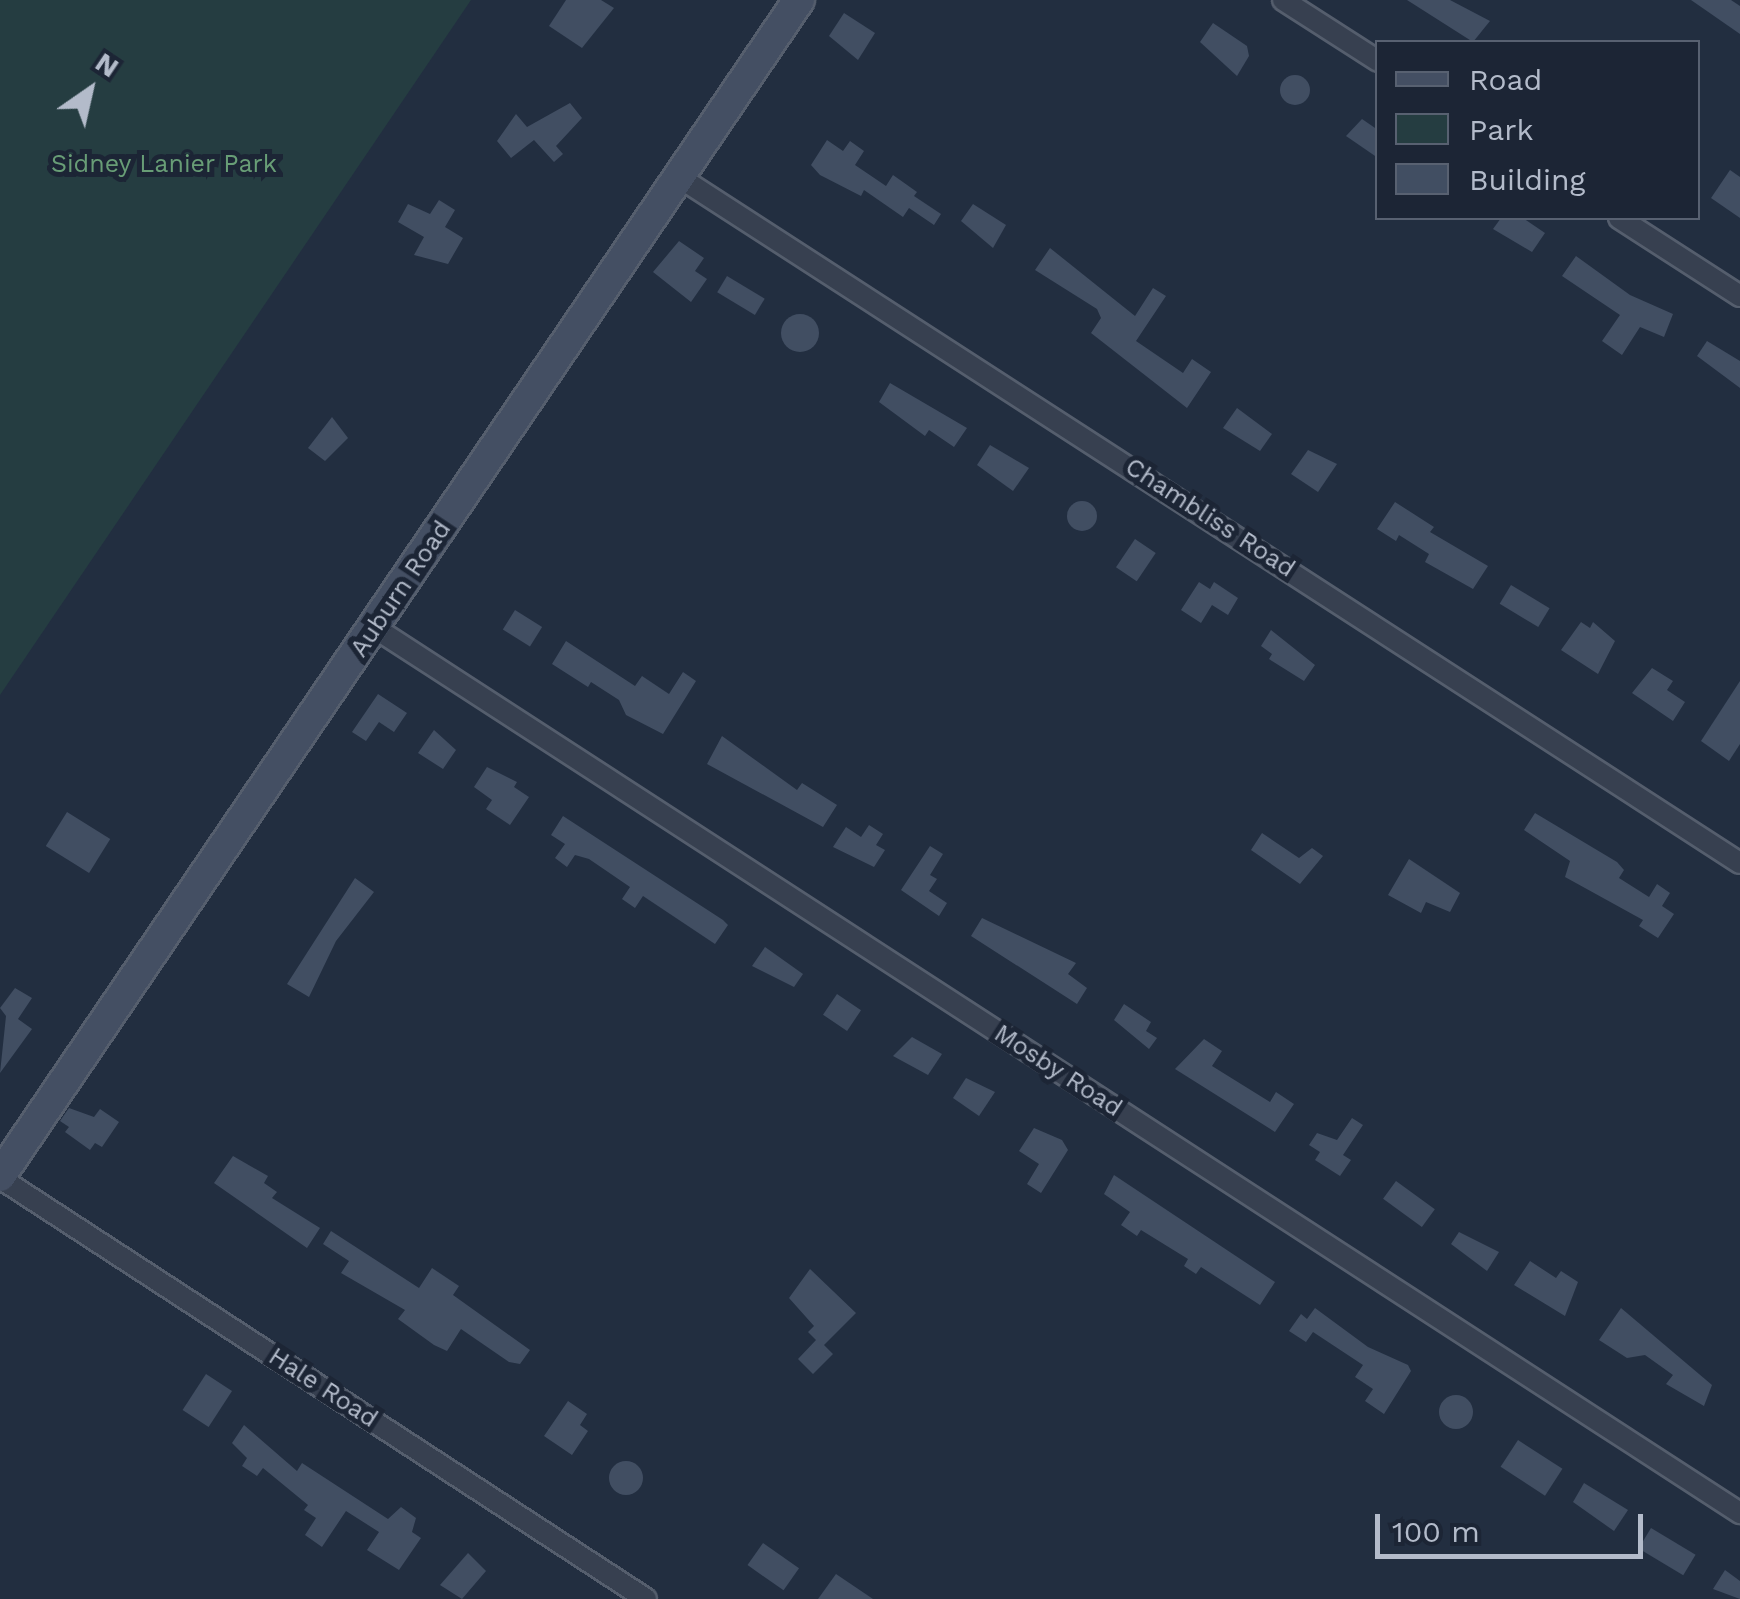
<!DOCTYPE html>
<style>
body{margin:0}
#map{position:relative;width:1740px;height:1599px;overflow:hidden;background:#222e40;font-family:"Work Sans",sans-serif}
div>[style]{position:absolute}
.green>*{inset:0;background:#253d41}
.building>*{inset:0;background:#414e62;transform-origin:0 0}
.round{border-radius:50%}
.roads{filter:drop-shadow(2px 0 #555e6d) drop-shadow(-2px 0 #555e6d) drop-shadow(0 2px #555e6d) drop-shadow(0 -2px #555e6d)}
.street>*{height:20px;margin:-10px;padding:0 10px;transform-origin:10px;border-radius:10px;background:#374050}
.secondary>*{height:30px;margin:-15px;padding:0 15px;transform-origin:15px;border-radius:15px;background:#444f63}
span{translate:-50% -50%;white-space:nowrap;text-align:center;line-height:1.15;-webkit-text-stroke:10px #1c2535;paint-order:stroke}
.park-label{font-size:25px;color:#689d76}
.street-label{font-size:25px;color:#b3bbca}
.legend{position:absolute;left:1375px;top:40px;width:325px;height:180px;box-sizing:border-box;background:#1c2535;border:2px solid #586171;margin:0;padding:12px 18px;list-style:none;font-size:30px;color:#b3bbca}
.legend li{display:flex;align-items:center;gap:20px;height:50px}
.legend b{width:50px;border:2px solid #586171}
.north{position:absolute;left:40px;top:40px;width:100px;height:100px;-webkit-text-stroke:8px #1c2535;paint-order:stroke;rotate:34deg;font-size:28px;font-weight:700;line-height:40px;text-align:center;color:#b3bbca}
.north::after{content:'';display:block;margin:auto;width:35px;height:45px;background:#b3bbca;clip-path:polygon(50% 0,100% 100%,50% 72%,0 100%)}
.scale{position:absolute;left:1375px;top:1514px;width:268px;height:45px;box-sizing:border-box;border:5px solid #b3bbca;border-top:0;padding-left:12px;font-size:30px;line-height:35px;white-space:nowrap;color:#b3bbca;-webkit-text-stroke:8px #1c2535;paint-order:stroke}
</style>
<div id="map">
<div class="green">
<i style="clip-path:polygon(0 0,471px 0,0 695px)"></i>
</div>
<div class="building">
<i style="clip-path:polygon(566px 0,601px 0,614px 8px,582px 48px,549px 26px)"></i>
<i style="clip-path:polygon(1407px 0,1450px 0,1490px 21px,1473px 42px)"></i>
<i style="clip-path:polygon(1691px 0,1731px 0,1740px 6px,1740px 34px)"></i>
<i style="clip-path:polygon(844px 13px,875px 33px,858px 60px,829px 36px)"></i>
<i style="clip-path:polygon(1213px 23px,1247px 46px,1249px 56px,1237px 76px,1200px 42px)"></i>
<i class="round" style="left:1280px;top:75px;width:30px;height:30px"></i>
<i style="clip-path:polygon(570px 103px,582px 118px,556px 146px,563px 154px,554px 162px,534px 140px,511px 158px,497px 141px,516px 114px,527px 127px)"></i>
<i style="clip-path:polygon(1362px 119px,1378px 130px,1378px 158px,1346px 136px)"></i>
<i style="clip-path:polygon(827px 140px,843px 151px,850px 141px,864px 151px,855px 165px,886px 186px,893px 175px,917px 192px,914px 196px,941px 214px,934px 225px,909px 208px,903px 217px,864px 190px,861px 196px,820px 175px,811px 165px)"></i>
<i style="clip-path:polygon(1730px 170px,1740px 177px,1740px 218px,1711px 198px)"></i>
<i style="clip-path:polygon(439px 200px,455px 210px,445px 227px,463px 238px,448px 264px,414px 255px,424px 237px,398px 222px,408px 204px,430px 214px)"></i>
<i style="clip-path:polygon(973px 204px,1006px 225px,993px 248px,961px 221px)"></i>
<i style="clip-path:polygon(1501px 218px,1523px 218px,1545px 233px,1532px 252px,1493px 229px)"></i>
<i style="clip-path:polygon(679px 241px,704px 258px,695px 271px,707px 279px,691px 302px,653px 272px)"></i>
<i style="clip-path:polygon(1050px 248px,1135px 316px,1153px 288px,1166px 296px,1136px 341px,1183px 373px,1192px 359px,1211px 372px,1187px 408px,1091px 333px,1101px 318px,1097px 309px,1035px 270px)"></i>
<i style="clip-path:polygon(1576px 256px,1630px 295px,1673px 314px,1664px 337px,1640px 327px,1622px 355px,1602px 341px,1620px 315px,1562px 276px)"></i>
<i style="left:727px;top:276px;width:44px;height:19px;rotate:31deg"></i>
<i class="round" style="left:781px;top:314px;width:38px;height:38px"></i>
<i style="clip-path:polygon(1707px 341px,1740px 361px,1740px 388px,1697px 356px)"></i>
<i style="clip-path:polygon(890px 383px,967px 428px,954px 447px,929px 430px,925px 436px,879px 402px)"></i>
<i style="clip-path:polygon(1237px 408px,1272px 434px,1260px 451px,1223px 428px)"></i>
<i style="clip-path:polygon(332px 417px,348px 438px,325px 461px,308px 448px)"></i>
<i style="clip-path:polygon(990px 445px,1029px 468px,1013px 491px,977px 465px)"></i>
<i style="clip-path:polygon(1308px 450px,1337px 464px,1318px 492px,1291px 474px)"></i>
<i class="round" style="left:1067px;top:501px;width:30px;height:30px"></i>
<i style="clip-path:polygon(1395px 502px,1434px 527px,1430px 532px,1488px 566px,1473px 589px,1425px 562px,1429px 554px,1399px 535px,1396px 541px,1377px 529px)"></i>
<i style="left:1135px;top:539px;width:25px;height:34px;rotate:34deg"></i>
<i style="clip-path:polygon(1199px 582px,1210px 589px,1214px 582px,1238px 598px,1228px 615px,1212px 605px,1201px 623px,1181px 610px)"></i>
<i style="left:1511px;top:585px;width:45px;height:22px;rotate:31deg"></i>
<i style="left:515px;top:610px;width:32px;height:23px;rotate:32deg"></i>
<i style="clip-path:polygon(1581px 622px,1590px 628px,1593px 622px,1615px 641px,1598px 674px,1561px 650px)"></i>
<i style="clip-path:polygon(1271px 630px,1315px 665px,1304px 681px,1269px 659px,1272px 654px,1261px 646px)"></i>
<i style="clip-path:polygon(566px 641px,635px 686px,642px 676px,669px 694px,683px 672px,696px 681px,663px 734px,626px 715px,619px 700px,591px 682px,588px 687px,552px 664px)"></i>
<i style="clip-path:polygon(1652px 668px,1673px 681px,1667px 690px,1685px 702px,1673px 721px,1632px 693px)"></i>
<i style="clip-path:polygon(1740px 681px,1740px 744px,1729px 761px,1701px 741px)"></i>
<i style="clip-path:polygon(378px 694px,407px 713px,394px 732px,379px 722px,366px 741px,352px 732px)"></i>
<i style="clip-path:polygon(434px 730px,456px 750px,443px 769px,418px 753px)"></i>
<i style="clip-path:polygon(722px 736px,797px 790px,802px 783px,837px 805px,823px 827px,707px 764px)"></i>
<i style="clip-path:polygon(487px 767px,517px 782px,514px 787px,529px 797px,510px 825px,486px 809px,492px 800px,474px 787px)"></i>
<i style="left:67px;top:812px;width:51px;height:40px;rotate:32deg"></i>
<i style="clip-path:polygon(1535px 813px,1617px 862px,1624px 870px,1619px 878px,1649px 897px,1657px 884px,1670px 893px,1662px 906px,1674px 914px,1658px 938px,1639px 926px,1643px 920px,1565px 877px,1570px 861px,1524px 830px)"></i>
<i style="clip-path:polygon(563px 816px,723px 920px,728px 925px,715px 944px,643px 896px,635px 908px,622px 899px,630px 887px,589px 859px,575px 855px,567px 867px,555px 858px,565px 844px,551px 835px)"></i>
<i style="clip-path:polygon(869px 825px,883px 834px,876px 845px,885px 850px,874px 867px,833px 847px,846px 827px,861px 837px)"></i>
<i style="clip-path:polygon(1262px 833px,1299px 858px,1312px 848px,1323px 856px,1300px 884px,1251px 850px)"></i>
<i style="clip-path:polygon(930px 846px,943px 854px,930px 875px,937px 879px,929px 891px,947px 903px,939px 916px,901px 890px)"></i>
<i style="clip-path:polygon(1409px 859px,1460px 893px,1450px 912px,1426px 902px,1421px 913px,1388px 895px)"></i>
<i style="clip-path:polygon(355px 878px,374px 892px,336px 941px,309px 997px,287px 984px)"></i>
<i style="clip-path:polygon(982px 918px,1076px 963px,1068px 974px,1087px 988px,1077px 1004px,971px 936px)"></i>
<i style="clip-path:polygon(765px 947px,803px 974px,794px 987px,752px 966px)"></i>
<i style="clip-path:polygon(15px 988px,32px 998px,18px 1019px,32px 1029px,0 1073px,6px 1016px,0 1008px)"></i>
<i style="left:837px;top:994px;width:29px;height:25px;rotate:34deg"></i>
<i style="clip-path:polygon(1124px 1004px,1151px 1022px,1146px 1031px,1157px 1038px,1149px 1049px,1114px 1020px)"></i>
<i style="clip-path:polygon(912px 1037px,942px 1054px,928px 1075px,893px 1056px)"></i>
<i style="clip-path:polygon(1204px 1039px,1222px 1051px,1212px 1066px,1270px 1102px,1276px 1092px,1294px 1104px,1275px 1132px,1175px 1069px)"></i>
<i style="clip-path:polygon(966px 1078px,995px 1092px,979px 1116px,953px 1098px)"></i>
<i style="clip-path:polygon(69px 1108px,94px 1117px,100px 1109px,119px 1122px,102px 1147px,95px 1143px,90px 1150px,65px 1132px,69px 1127px,60px 1121px)"></i>
<i style="clip-path:polygon(1352px 1118px,1363px 1125px,1343px 1155px,1351px 1160px,1340px 1176px,1315px 1160px,1320px 1152px,1309px 1145px,1317px 1133px,1337px 1140px)"></i>
<i style="clip-path:polygon(1034px 1128px,1062px 1140px,1068px 1150px,1041px 1193px,1027px 1184px,1039px 1164px,1019px 1151px)"></i>
<i style="clip-path:polygon(233px 1156px,268px 1176px,264px 1183px,277px 1192px,272px 1198px,320px 1228px,307px 1248px,214px 1183px)"></i>
<i style="clip-path:polygon(1114px 1175px,1275px 1282px,1260px 1305px,1201px 1267px,1196px 1274px,1184px 1266px,1188px 1259px,1141px 1230px,1137px 1236px,1121px 1225px,1130px 1212px,1104px 1194px)"></i>
<i style="left:1396px;top:1181px;width:48px;height:22px;rotate:36deg"></i>
<i style="clip-path:polygon(331px 1231px,419px 1288px,432px 1268px,459px 1286px,453px 1295px,530px 1350px,520px 1364px,509px 1362px,461px 1329px,447px 1351px,434px 1345px,398px 1319px,405px 1310px,341px 1273px,349px 1261px,323px 1244px)"></i>
<i style="clip-path:polygon(1459px 1232px,1499px 1252px,1487px 1271px,1451px 1244px)"></i>
<i style="clip-path:polygon(1530px 1261px,1556px 1278px,1561px 1271px,1578px 1282px,1565px 1316px,1514px 1285px)"></i>
<i style="clip-path:polygon(810px 1269px,856px 1313px,824px 1345px,833px 1354px,813px 1374px,798px 1359px,816px 1340px,808px 1332px,814px 1326px,789px 1298px)"></i>
<i style="clip-path:polygon(1315px 1308px,1368px 1347px,1408px 1365px,1411px 1371px,1384px 1414px,1365px 1401px,1373px 1389px,1355px 1377px,1363px 1365px,1313px 1332px,1306px 1342px,1289px 1331px,1301px 1314px,1307px 1319px)"></i>
<i style="clip-path:polygon(1621px 1308px,1712px 1385px,1704px 1406px,1666px 1384px,1673px 1375px,1645px 1355px,1627px 1358px,1599px 1340px)"></i>
<i style="left:206px;top:1374px;width:31px;height:43px;rotate:33deg"></i>
<i class="round" style="left:1439px;top:1395px;width:34px;height:34px"></i>
<i style="clip-path:polygon(568px 1401px,587px 1414px,580px 1425px,588px 1431px,572px 1455px,544px 1436px)"></i>
<i style="clip-path:polygon(244px 1425px,297px 1471px,302px 1463px,388px 1519px,401px 1507px,416px 1518px,412px 1532px,421px 1538px,399px 1570px,367px 1550px,379px 1532px,346px 1511px,322px 1547px,305px 1535px,316px 1518px,304px 1510px,308px 1505px,263px 1468px,257px 1476px,242px 1466px,247px 1458px,232px 1443px)"></i>
<i style="left:1518px;top:1440px;width:53px;height:32px;rotate:33deg"></i>
<i class="round" style="left:609px;top:1461px;width:34px;height:34px"></i>
<i style="clip-path:polygon(1584px 1483px,1628px 1510px,1614px 1531px,1573px 1502px)"></i>
<i style="left:1651px;top:1528px;width:52px;height:24px;rotate:31deg"></i>
<i style="left:763px;top:1543px;width:44px;height:27px;rotate:35deg"></i>
<i style="clip-path:polygon(468px 1553px,486px 1571px,462px 1599px,440px 1585px)"></i>
<i style="clip-path:polygon(1725px 1570px,1740px 1581px,1740px 1599px,1713px 1589px)"></i>
<i style="clip-path:polygon(836px 1574px,873px 1599px,818px 1599px)"></i>
</div>
<div class="roads">
<div class="street">
<i style="left:1283px;top:0;width:113px;rotate:32.7deg"></i>
<i style="left:679px;top:177px;width:1263px;rotate:32.89deg"></i>
<i style="left:1619px;top:218px;width:144px;rotate:32.8deg"></i>
<i style="left:375px;top:628px;width:1627px;rotate:32.96deg"></i>
<i style="left:0;top:1178px;width:771px;rotate:33.09deg"></i>
</div>
<div class="secondary">
<i style="left:0;top:1176px;width:1422px;rotate:-55.81deg"></i>
</div>
</div>
<div class="park-label">
<span style="left:164px;top:164px">Sidney Lanier Park</span>
</div>
<div class="street-label">
<span style="left:1210px;top:518px;rotate:33deg">Chambliss Road</span>
<span style="left:401px;top:589px;rotate:-56deg">Auburn Road</span>
<span style="left:1058px;top:1071px;rotate:33deg">Mosby Road</span>
<span style="left:323px;top:1388px;rotate:33deg">Hale Road</span>
</div>
<ul class="legend">
<li><b style="height:12px;background:#444f63"></b>Road</li>
<li><b style="height:28px;background:#253d41"></b>Park</li>
<li><b style="height:28px;background:#414e62"></b>Building</li>
</ul>
<div class="north">N</div>
<div class="scale">100 m</div>
</div>
